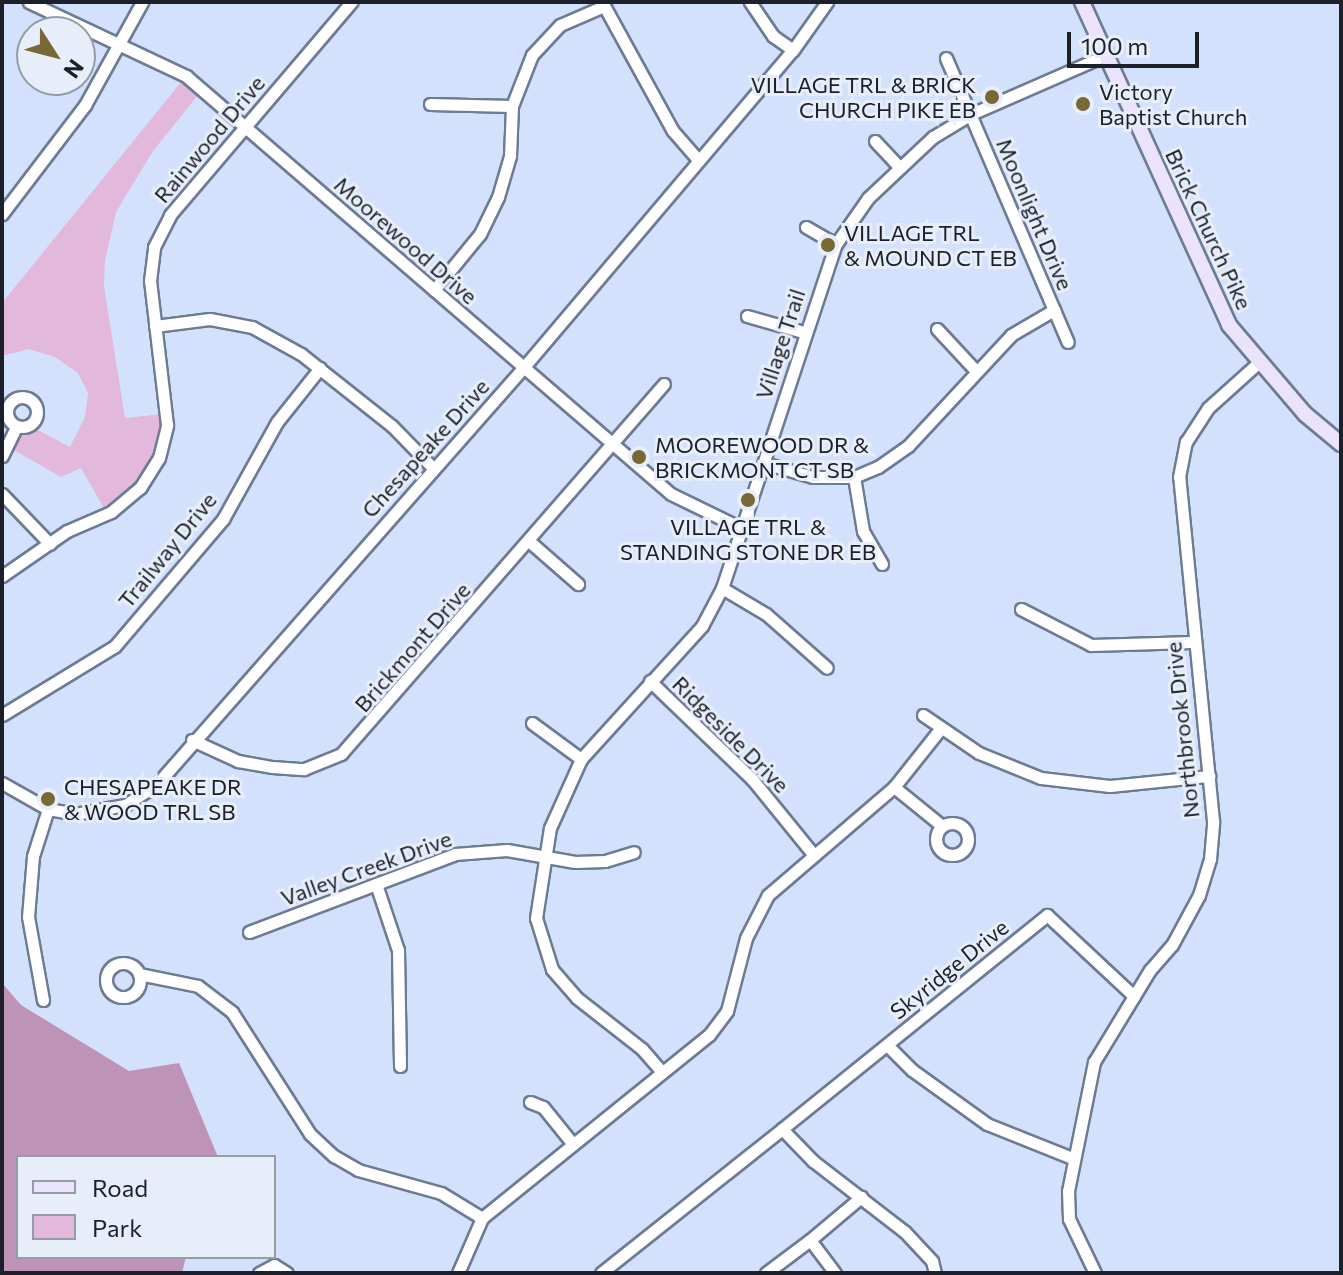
<!DOCTYPE html>
<style>
body{margin:0}
#map{position:relative;width:1343px;height:1275px;overflow:hidden;background:#d3e1fd;font-family:Commissioner,sans-serif}
div>[style]{position:absolute}
.green>*{inset:0;background:#e2b8dc}
.forest>*{inset:0;background:#be93b8}
.roads{filter:drop-shadow(2px 0 #6d7b93) drop-shadow(-2px 0 #6d7b93) drop-shadow(0 2px #6d7b93) drop-shadow(0 -2px #6d7b93)}
.street>*{height:11px;margin:-5.5px;padding:0 5.5px;transform-origin:5.5px;border-radius:5.5px;background:#fff}
.street>.ring{margin:-5.5px;padding:0;box-sizing:content-box;background:none;border:11px solid #fff;border-radius:50%}
.secondary>*{height:14px;margin:-7px;padding:0 7px;transform-origin:7px;border-radius:7px;background:#eae3fb}
.dots>*{width:22px;height:22px;translate:-50% -50%;box-sizing:border-box;border:4px solid #e8eef9;border-radius:50%}
span{translate:-50% -50%;white-space:nowrap;text-align:center;line-height:1.15;-webkit-text-stroke:6px #e8eef9;paint-order:stroke}
.poi-label{font-size:22px;color:#1b202a}
.right{translate:-100% -50%;text-align:right}
.left{translate:0 -50%;text-align:left}
.street-label{font-size:22px;color:#1b202a}
.frame{position:absolute;inset:0;border:4px solid #1b202a;pointer-events:none}
.legend{position:absolute;left:16px;top:1155px;width:260px;height:104px;box-sizing:border-box;background:#e8eef9;border:2px solid #969ca6;margin:0;padding:10px 14px;list-style:none;font-size:24px;color:#1b202a}
.legend li{display:flex;align-items:center;gap:16px;height:40px}
.legend b{width:40px;border:2px solid #969ca6}
.north{position:absolute;left:16px;top:16px;width:80px;height:80px;box-sizing:border-box;background:#e8eef9;border:2px solid #969ca6;border-radius:50%;rotate:126deg;font-size:22px;font-weight:700;line-height:32px;text-align:center;color:#1b202a}
.north::after{content:'';display:block;margin:auto;width:28px;height:36px;background:#776835;clip-path:polygon(50% 0,100% 100%,50% 72%,0 100%)}
.scale{position:absolute;left:1067px;top:32px;width:132px;height:36px;box-sizing:border-box;border:4px solid #1b202a;border-top:0;padding-left:10px;font-size:24px;line-height:28px;white-space:nowrap;color:#1b202a;-webkit-text-stroke:6px #e8eef9;paint-order:stroke}
</style>
<div id="map">
<div class="green">
<i style="clip-path:polygon(182px 81px,198px 95px,153px 151px,116px 212px,105px 261px,104px 286px,125px 418px,162px 414px,163px 422px,153px 461px,138px 484px,105px 510px,81px 468px,61px 477px,12px 449px,19px 436px,36px 429px,70px 447px,85px 417px,88px 393px,78px 373px,55px 357px,29px 349px,2px 356px,2px 303px)"></i>
</div>
<div class="forest">
<i style="clip-path:polygon(2px 983px,21px 1005px,129px 1071px,179px 1063px,218px 1157px,18px 1157px,18px 1257px,186px 1257px,182px 1273px,2px 1273px)"></i>
</div>
<div class="roads">
<div class="street">
<i style="left:29px;top:2px;width:174px;rotate:25.2deg"></i>
<i style="left:186px;top:76px;width:640px;rotate:40.76deg"></i>
<i style="left:671px;top:494px;width:80px;rotate:25.9deg"></i>
<i style="left:602px;top:2px;width:147px;rotate:61.2deg"></i>
<i style="left:673px;top:131px;width:38px;rotate:49deg"></i>
<i style="left:750px;top:2px;width:41px;rotate:55.9deg"></i>
<i style="left:773px;top:36px;width:24px;rotate:35deg"></i>
<i style="left:946px;top:58px;width:309px;rotate:66.8deg"></i>
<i style="left:430px;top:104px;width:82px;rotate:1.4deg"></i>
<i style="left:875px;top:141px;width:35px;rotate:47deg"></i>
<i style="left:2px;top:214px;width:137px;rotate:-52.7deg"></i>
<i style="left:85px;top:105px;width:118px;rotate:-61deg"></i>
<i style="left:806px;top:227px;width:34px;rotate:30deg"></i>
<i style="left:434px;top:290px;width:72px;rotate:-50.6deg"></i>
<i style="left:480px;top:234px;width:41px;rotate:-64.1deg"></i>
<i style="left:498px;top:197px;width:43px;rotate:-73.7deg"></i>
<i style="left:510px;top:156px;width:50px;rotate:-87.7deg"></i>
<i style="left:512px;top:106px;width:55px;rotate:-68.6deg"></i>
<i style="left:532px;top:55px;width:41px;rotate:-47deg"></i>
<i style="left:560px;top:25px;width:48px;rotate:-23.4deg"></i>
<i style="left:747px;top:316px;width:58px;rotate:15.9deg"></i>
<i style="left:155px;top:326px;width:55px;rotate:-7.3deg"></i>
<i style="left:210px;top:319px;width:43px;rotate:10.8deg"></i>
<i style="left:252px;top:327px;width:56px;rotate:28.9deg"></i>
<i style="left:301px;top:354px;width:116px;rotate:38.4deg"></i>
<i style="left:392px;top:426px;width:59px;rotate:45.7deg"></i>
<i style="left:937px;top:329px;width:57px;rotate:47.1deg"></i>
<i class="ring" style="left:7px;top:397px;width:19px;height:19px"></i>
<i style="left:2px;top:456px;width:32px;rotate:-64deg"></i>
<i style="left:764px;top:463px;width:51px;rotate:15.9deg"></i>
<i style="left:813px;top:477px;width:41px"></i>
<i style="left:854px;top:477px;width:26px;rotate:-23deg"></i>
<i style="left:878px;top:467px;width:37px;rotate:-35deg"></i>
<i style="left:908px;top:446px;width:151px;rotate:-47.1deg"></i>
<i style="left:1011px;top:335px;width:50px;rotate:-30.2deg"></i>
<i style="left:854px;top:477px;width:55px;rotate:80.5deg"></i>
<i style="left:863px;top:531px;width:38px;rotate:60deg"></i>
<i style="left:2px;top:494px;width:69px;rotate:46.2deg"></i>
<i style="left:530px;top:542px;width:64px;rotate:41.2deg"></i>
<i style="left:2px;top:576px;width:79px;rotate:-34.7deg"></i>
<i style="left:67px;top:531px;width:48px;rotate:-23.4deg"></i>
<i style="left:111px;top:512px;width:38px;rotate:-40deg"></i>
<i style="left:140px;top:488px;width:36px;rotate:-58deg"></i>
<i style="left:159px;top:458px;width:34px;rotate:-76deg"></i>
<i style="left:167px;top:425px;width:145px;rotate:-96.7deg"></i>
<i style="left:150px;top:281px;width:34px;rotate:-83deg"></i>
<i style="left:154px;top:247px;width:36px;rotate:-63deg"></i>
<i style="left:170px;top:215px;width:280px;rotate:-49.6deg"></i>
<i style="left:722px;top:588px;width:51px;rotate:30.6deg"></i>
<i style="left:766px;top:614px;width:81px;rotate:41.5deg"></i>
<i style="left:1021px;top:609px;width:79px;rotate:27.2deg"></i>
<i style="left:1091px;top:645px;width:101px;rotate:-1.7deg"></i>
<i style="left:650px;top:681px;width:141px;rotate:43.9deg"></i>
<i style="left:752px;top:779px;width:97px;rotate:50.9deg"></i>
<i style="left:2px;top:715px;width:132px;rotate:-31.4deg"></i>
<i style="left:115px;top:646px;width:167px;rotate:-49.6deg"></i>
<i style="left:223px;top:519px;width:111px;rotate:-60.9deg"></i>
<i style="left:277px;top:422px;width:69px;rotate:-51.5deg"></i>
<i style="left:923px;top:715px;width:68px;rotate:34.2deg"></i>
<i style="left:979px;top:753px;width:67px;rotate:22deg"></i>
<i style="left:1041px;top:778px;width:69px;rotate:6.6deg"></i>
<i style="left:1110px;top:786px;width:100px;rotate:-5.8deg"></i>
<i style="left:532px;top:723px;width:61px;rotate:36.3deg"></i>
<i style="left:192px;top:740px;width:51px;rotate:24.5deg"></i>
<i style="left:238px;top:761px;width:35px;rotate:10deg"></i>
<i style="left:272px;top:767px;width:32px;rotate:4deg"></i>
<i style="left:304px;top:769px;width:40px;rotate:-22deg"></i>
<i style="left:341px;top:754px;width:491px;rotate:-48.9deg"></i>
<i style="left:2px;top:783px;width:53px;rotate:29.5deg"></i>
<i style="left:48px;top:809px;width:27px;rotate:10deg"></i>
<i style="left:75px;top:814px;width:51px;rotate:-10.2deg"></i>
<i style="left:125px;top:805px;width:38px;rotate:-33deg"></i>
<i style="left:157px;top:784px;width:554px;rotate:-48.66deg"></i>
<i style="left:523px;top:368px;width:417px;rotate:-49.7deg"></i>
<i style="left:793px;top:50px;width:59px;rotate:-54.7deg"></i>
<i style="left:894px;top:787px;width:62px;rotate:39.1deg"></i>
<i class="ring" style="left:936px;top:823px;width:21px;height:21px"></i>
<i style="left:376px;top:884px;width:70px;rotate:71.6deg"></i>
<i style="left:398px;top:950px;width:116px;rotate:89deg"></i>
<i style="left:249px;top:932px;width:220px;rotate:-20.7deg"></i>
<i style="left:455px;top:854px;width:52px;rotate:-4.4deg"></i>
<i style="left:507px;top:850px;width:69px;rotate:10deg"></i>
<i style="left:575px;top:862px;width:30px;rotate:-2deg"></i>
<i style="left:605px;top:861px;width:30px;rotate:-17deg"></i>
<i class="ring" style="left:106px;top:963px;width:23px;height:23px"></i>
<i style="left:139px;top:974px;width:60px;rotate:11.5deg"></i>
<i style="left:198px;top:986px;width:43px;rotate:37.4deg"></i>
<i style="left:232px;top:1012px;width:145px;rotate:57.4deg"></i>
<i style="left:310px;top:1134px;width:33px;rotate:43deg"></i>
<i style="left:334px;top:1156px;width:28px;rotate:30deg"></i>
<i style="left:358px;top:1170px;width:86px;rotate:15.5deg"></i>
<i style="left:441px;top:1193px;width:48px;rotate:31.4deg"></i>
<i style="left:43px;top:1000px;width:84px;rotate:-100.2deg"></i>
<i style="left:28px;top:917px;width:61px;rotate:-85.3deg"></i>
<i style="left:33px;top:856px;width:49px;rotate:-72.3deg"></i>
<i style="left:887px;top:1045px;width:35px;rotate:45deg"></i>
<i style="left:912px;top:1070px;width:92px;rotate:35.8deg"></i>
<i style="left:987px;top:1124px;width:92px;rotate:21.8deg"></i>
<i style="left:662px;top:1072px;width:30px;rotate:-131deg"></i>
<i style="left:642px;top:1049px;width:83px;rotate:-141.9deg"></i>
<i style="left:577px;top:998px;width:38px;rotate:-131deg"></i>
<i style="left:552px;top:969px;width:53px;rotate:-107.4deg"></i>
<i style="left:536px;top:918px;width:91px;rotate:-81.2deg"></i>
<i style="left:550px;top:828px;width:76px;rotate:-65.8deg"></i>
<i style="left:581px;top:759px;width:180px;rotate:-47.7deg"></i>
<i style="left:702px;top:626px;width:43px;rotate:-62.2deg"></i>
<i style="left:722px;top:588px;width:362px;rotate:-71.7deg"></i>
<i style="left:836px;top:244px;width:56px;rotate:-55.2deg"></i>
<i style="left:868px;top:198px;width:89px;rotate:-43.2deg"></i>
<i style="left:933px;top:137px;width:44px;rotate:-31.2deg"></i>
<i style="left:971px;top:114px;width:145px;rotate:-23.6deg"></i>
<i style="left:530px;top:1102px;width:14px;rotate:21deg"></i>
<i style="left:543px;top:1107px;width:46px;rotate:51.1deg"></i>
<i style="left:782px;top:1129px;width:341px;rotate:-38.9deg"></i>
<i style="left:1047px;top:915px;width:119px;rotate:43deg"></i>
<i style="left:259px;top:1273px;width:17px;rotate:-28deg"></i>
<i style="left:274px;top:1265px;width:15px;rotate:32deg"></i>
<i style="left:458px;top:1273px;width:60px;rotate:-66.4deg"></i>
<i style="left:482px;top:1218px;width:292px;rotate:-38.9deg"></i>
<i style="left:709px;top:1035px;width:30px;rotate:-53deg"></i>
<i style="left:727px;top:1011px;width:75px;rotate:-75.4deg"></i>
<i style="left:746px;top:938px;width:48px;rotate:-62.9deg"></i>
<i style="left:768px;top:895px;width:166px;rotate:-40.6deg"></i>
<i style="left:894px;top:787px;width:75px;rotate:-51.5deg"></i>
<i style="left:601px;top:1273px;width:231px;rotate:-38.5deg"></i>
<i style="left:782px;top:1129px;width:45px;rotate:45.9deg"></i>
<i style="left:813px;top:1161px;width:116px;rotate:37.7deg"></i>
<i style="left:905px;top:1232px;width:40px;rotate:47deg"></i>
<i style="left:932px;top:1261px;width:12px;rotate:76deg"></i>
<i style="left:766px;top:1273px;width:55px;rotate:-36.9deg"></i>
<i style="left:835px;top:1273px;width:41px;rotate:-127.1deg"></i>
<i style="left:810px;top:1240px;width:67px;rotate:-40.1deg"></i>
<i style="left:1095px;top:1273px;width:60px;rotate:-115.7deg"></i>
<i style="left:1069px;top:1219px;width:28px;rotate:-92deg"></i>
<i style="left:1068px;top:1191px;width:132px;rotate:-78.6deg"></i>
<i style="left:1094px;top:1062px;width:108px;rotate:-58.7deg"></i>
<i style="left:1150px;top:970px;width:33px;rotate:-49deg"></i>
<i style="left:1172px;top:945px;width:57px;rotate:-61.6deg"></i>
<i style="left:1199px;top:895px;width:38px;rotate:-73deg"></i>
<i style="left:1210px;top:859px;width:38px;rotate:-85deg"></i>
<i style="left:1213px;top:821px;width:346px;rotate:-95.6deg"></i>
<i style="left:1179px;top:477px;width:36px;rotate:-79deg"></i>
<i style="left:1186px;top:442px;width:40px;rotate:-57.1deg"></i>
<i style="left:1208px;top:408px;width:67px;rotate:-42deg"></i>
</div>
<div class="secondary">
<i style="left:1082px;top:2px;width:355px;rotate:65.5deg"></i>
<i style="left:1229px;top:325px;width:117px;rotate:49.5deg"></i>
<i style="left:1305px;top:414px;width:47px;rotate:39.8deg"></i>
</div>
</div>
<div class="dots">
<i style="left:992px;top:97px;background:#776835"></i>
<i style="left:1083px;top:104px;background:#776835"></i>
<i style="left:828px;top:245px;background:#776835"></i>
<i style="left:639px;top:457px;background:#776835"></i>
<i style="left:748px;top:500px;background:#776835"></i>
<i style="left:48px;top:799px;background:#776835"></i>
</div>
<div class="poi-label">
<span class="right" style="left:976px;top:97px">VILLAGE TRL &amp; BRICK<br>CHURCH PIKE EB</span>
<span class="left" style="left:1099px;top:104px">Victory<br>Baptist Church</span>
<span class="left" style="left:844px;top:245px">VILLAGE TRL<br>&amp; MOUND CT EB</span>
<span class="left" style="left:655px;top:457px">MOOREWOOD DR &amp;<br>BRICKMONT CT SB</span>
<span style="left:748px;top:539px">VILLAGE TRL &amp;<br>STANDING STONE DR EB</span>
<span class="left" style="left:64px;top:799px">CHESAPEAKE DR<br>&amp; WOOD TRL SB</span>
</div>
<div class="street-label">
<span style="left:209px;top:139px;rotate:-50deg">Rainwood Drive</span>
<span style="left:1035px;top:214px;rotate:67deg">Moonlight Drive</span>
<span style="left:1209px;top:229px;rotate:65deg">Brick Church Pike</span>
<span style="left:406px;top:240px;rotate:41deg">Moorewood Drive</span>
<span style="left:780px;top:344px;rotate:-72deg">Village Trail</span>
<span style="left:425px;top:448px;rotate:-48deg">Chesapeake Drive</span>
<span style="left:167px;top:550px;rotate:-51deg">Trailway Drive</span>
<span style="left:412px;top:647px;rotate:-49deg">Brickmont Drive</span>
<span style="left:1182px;top:730px;rotate:-96deg">Northbrook Drive</span>
<span style="left:731px;top:734px;rotate:45deg">Ridgeside Drive</span>
<span style="left:366px;top:868px;rotate:-20deg">Valley Creek Drive</span>
<span style="left:949px;top:969px;rotate:-39deg">Skyridge Drive</span>
</div>
<div class="frame"></div>
<ul class="legend">
<li><b style="height:10px;background:#eae3fb"></b>Road</li>
<li><b style="height:22px;background:#e2b8dc"></b>Park</li>
</ul>
<div class="north">N</div>
<div class="scale">100 m</div>
</div>
